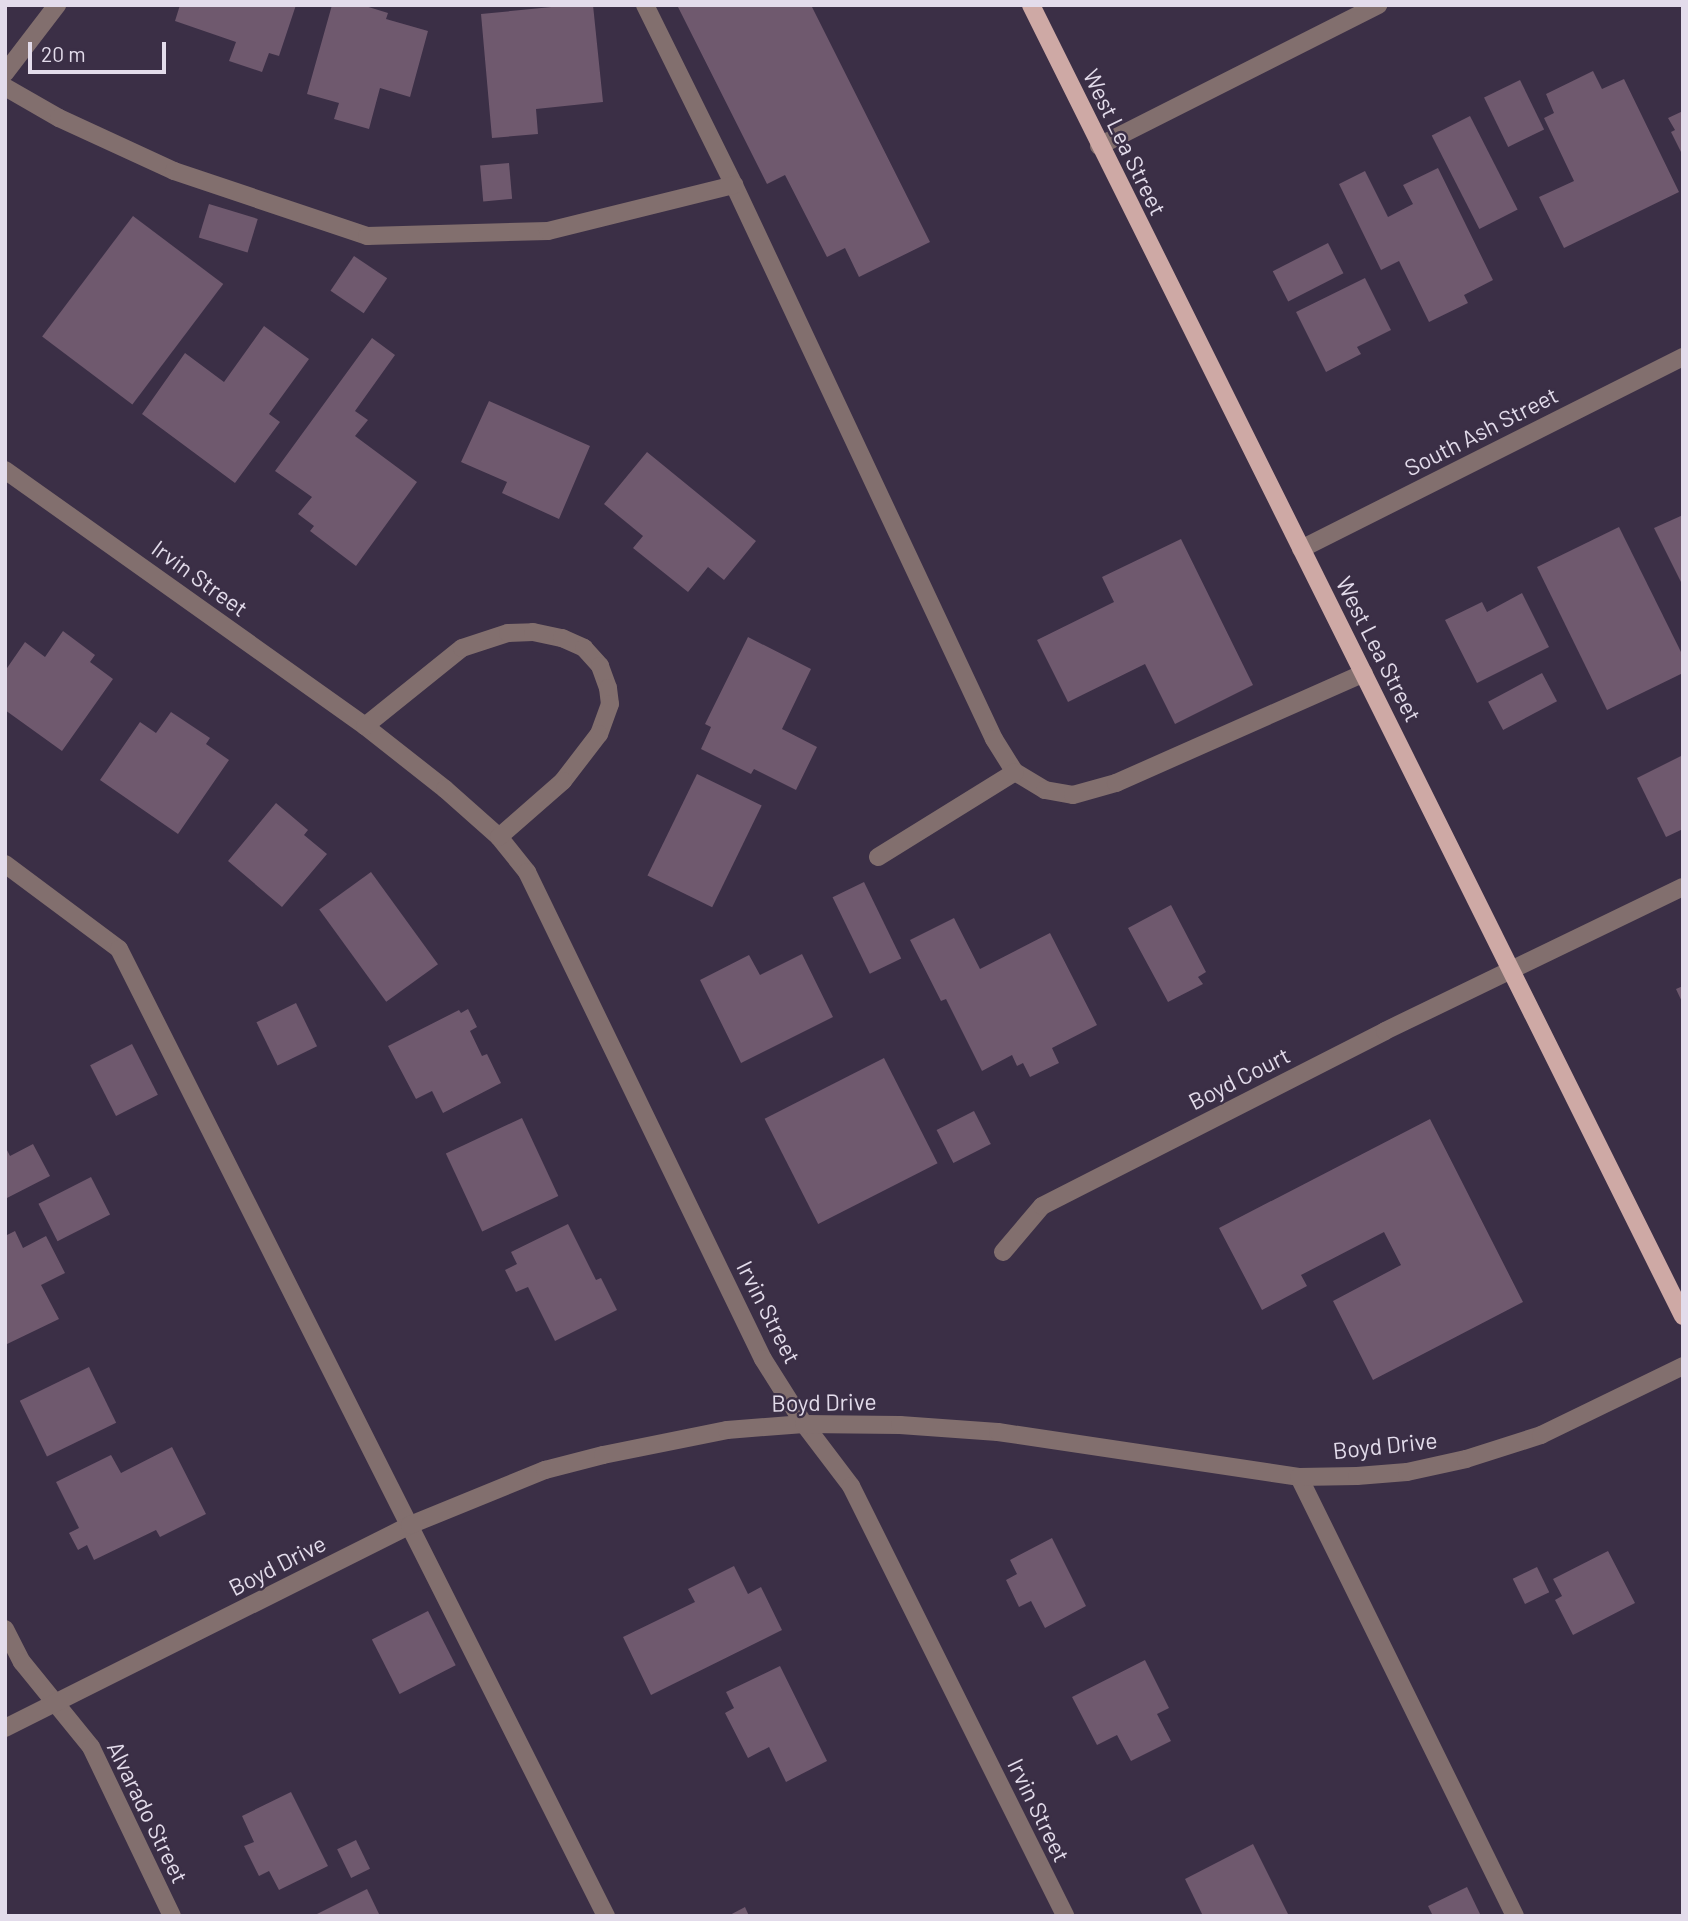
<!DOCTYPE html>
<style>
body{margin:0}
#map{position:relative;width:1688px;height:1921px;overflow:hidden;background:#3b2f46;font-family:Barlow,sans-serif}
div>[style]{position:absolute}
.building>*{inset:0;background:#6f596e;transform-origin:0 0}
.minor>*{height:18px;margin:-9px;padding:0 9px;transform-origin:9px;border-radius:9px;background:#826f6e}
.major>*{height:18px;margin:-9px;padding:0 9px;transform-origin:9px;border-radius:9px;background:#cea9a5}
span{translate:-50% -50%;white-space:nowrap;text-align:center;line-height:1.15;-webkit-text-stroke:5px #3b2f46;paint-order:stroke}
.street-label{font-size:23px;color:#e3dceb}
.frame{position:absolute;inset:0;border:7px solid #e3dceb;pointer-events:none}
.scale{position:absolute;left:28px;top:42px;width:138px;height:32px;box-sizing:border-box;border:4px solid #e3dceb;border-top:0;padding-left:9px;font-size:21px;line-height:24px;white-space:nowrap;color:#e3dceb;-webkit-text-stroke:5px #3b2f46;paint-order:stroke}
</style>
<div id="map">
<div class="building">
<i style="clip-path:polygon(180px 5px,296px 5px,279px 56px,269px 53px,262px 72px,229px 61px,236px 42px,175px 21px)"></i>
<i style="clip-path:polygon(332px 5px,362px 5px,388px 13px,386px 19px,428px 31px,410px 97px,380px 88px,369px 129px,334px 119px,339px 103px,307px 94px)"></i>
<i style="clip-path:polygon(572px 5px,593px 5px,603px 102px,536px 109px,538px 134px,492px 138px,481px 14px)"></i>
<i style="clip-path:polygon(677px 5px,811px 5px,930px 242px,859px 277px,845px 248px,827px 257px,785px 175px,767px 184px)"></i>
<i style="clip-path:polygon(1593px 71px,1602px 89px,1624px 79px,1679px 192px,1564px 248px,1539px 197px,1574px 181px,1544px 118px,1554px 113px,1546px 94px)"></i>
<i style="left:1520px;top:80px;width:55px;height:40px;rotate:64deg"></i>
<i style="clip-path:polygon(1683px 111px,1683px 156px,1671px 132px,1675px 130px,1668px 118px)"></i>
<i style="left:1470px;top:116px;width:105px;height:43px;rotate:63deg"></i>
<i style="left:509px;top:163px;width:36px;height:29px;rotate:85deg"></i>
<i style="clip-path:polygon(1438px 168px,1493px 280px,1464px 295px,1468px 303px,1429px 322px,1399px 261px,1381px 270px,1339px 184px,1365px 171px,1388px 217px,1413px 204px,1403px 185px)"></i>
<i style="left:209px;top:204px;width:51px;height:35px;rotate:17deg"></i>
<i style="left:133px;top:216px;width:113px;height:151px;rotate:37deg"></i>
<i style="left:1328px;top:243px;width:34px;height:62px;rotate:63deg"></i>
<i style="left:354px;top:256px;width:40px;height:42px;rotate:34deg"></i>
<i style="clip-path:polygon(1365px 278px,1391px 330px,1357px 347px,1361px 354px,1326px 372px,1296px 312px)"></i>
<i style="clip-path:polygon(264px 326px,309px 359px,269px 414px,280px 422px,235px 483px,142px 414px,185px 353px,224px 382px)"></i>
<i style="clip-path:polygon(372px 338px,395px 355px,355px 411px,368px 420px,355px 436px,417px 482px,356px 566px,310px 531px,314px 526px,298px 514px,312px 497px,275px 471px)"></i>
<i style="clip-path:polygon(489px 401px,590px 446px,559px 519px,502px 493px,507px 482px,461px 462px)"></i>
<i style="clip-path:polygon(647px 452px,756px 541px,724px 580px,708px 567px,688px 592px,633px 548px,643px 536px,604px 504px)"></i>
<i style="clip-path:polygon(1683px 515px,1683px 586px,1654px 528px)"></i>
<i style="clip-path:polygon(1619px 527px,1683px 656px,1683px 673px,1607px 710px,1537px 567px)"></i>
<i style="clip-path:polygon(1181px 539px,1253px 685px,1175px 724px,1145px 664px,1068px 702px,1037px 640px,1114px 602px,1102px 577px)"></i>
<i style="clip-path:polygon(1522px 593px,1549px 647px,1477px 683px,1445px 620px,1482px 602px,1487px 612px)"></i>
<i style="clip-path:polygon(63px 631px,95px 655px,90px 662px,113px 679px,62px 751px,5px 710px,5px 671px,25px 642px,45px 657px)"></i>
<i style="clip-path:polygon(748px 637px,811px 669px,782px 729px,817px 747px,796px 790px,754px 769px,751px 774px,701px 749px,711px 727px,705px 724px)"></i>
<i style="left:1542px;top:673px;width:32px;height:61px;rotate:62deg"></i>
<i style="clip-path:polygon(171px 712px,210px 738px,206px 744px,229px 760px,178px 834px,100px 780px,140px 722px,156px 733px)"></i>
<i style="clip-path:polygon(1683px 755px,1683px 829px,1666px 837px,1637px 778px)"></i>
<i style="left:697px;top:774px;width:72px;height:113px;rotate:26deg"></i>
<i style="clip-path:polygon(276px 803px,308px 830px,304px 835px,327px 854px,282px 907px,228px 861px)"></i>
<i style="left:371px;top:872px;width:114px;height:64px;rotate:54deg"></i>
<i style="left:864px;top:882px;width:85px;height:35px;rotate:64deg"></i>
<i style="clip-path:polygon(1171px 905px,1206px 972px,1198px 977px,1203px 984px,1168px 1002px,1128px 928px)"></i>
<i style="clip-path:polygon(954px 918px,980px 969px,1050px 933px,1097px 1025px,1052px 1048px,1059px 1063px,1030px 1077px,1023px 1063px,1017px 1066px,1012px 1055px,982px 1071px,946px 999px,941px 1001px,910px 940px)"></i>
<i style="clip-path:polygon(802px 954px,833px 1017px,741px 1063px,700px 980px,749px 955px,760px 975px)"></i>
<i style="clip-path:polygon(1683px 986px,1683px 1004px,1676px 989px)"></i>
<i style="left:296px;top:1003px;width:48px;height:44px;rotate:64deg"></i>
<i style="clip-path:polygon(468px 1009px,477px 1027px,470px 1031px,482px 1056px,487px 1054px,501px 1083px,443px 1113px,432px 1091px,416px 1099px,388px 1046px,459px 1010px,461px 1013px)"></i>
<i style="left:132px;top:1044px;width:57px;height:47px;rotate:63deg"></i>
<i style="left:884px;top:1058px;width:118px;height:134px;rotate:63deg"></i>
<i style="left:974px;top:1111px;width:37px;height:42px;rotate:63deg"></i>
<i style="left:522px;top:1118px;width:86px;height:84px;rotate:65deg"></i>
<i style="clip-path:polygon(1430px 1119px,1523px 1302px,1373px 1380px,1333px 1301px,1401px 1265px,1384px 1232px,1301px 1275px,1307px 1286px,1262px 1310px,1219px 1228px)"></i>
<i style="clip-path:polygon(33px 1144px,50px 1176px,5px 1199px,5px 1146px,10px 1156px)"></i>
<i style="left:91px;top:1177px;width:42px;height:59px;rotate:63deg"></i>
<i style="clip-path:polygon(568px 1224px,596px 1280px,601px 1278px,617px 1310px,555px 1341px,528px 1287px,516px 1292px,505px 1270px,517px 1264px,511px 1252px)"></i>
<i style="clip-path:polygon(15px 1231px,23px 1248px,46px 1236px,65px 1273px,41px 1285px,59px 1319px,5px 1345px,5px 1236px)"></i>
<i style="left:89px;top:1367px;width:62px;height:77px;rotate:64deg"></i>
<i style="clip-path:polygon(172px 1447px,206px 1514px,160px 1537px,156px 1530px,94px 1560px,87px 1545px,78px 1550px,69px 1533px,79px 1528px,56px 1482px,111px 1455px,121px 1473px)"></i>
<i style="clip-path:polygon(1052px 1538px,1086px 1606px,1045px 1628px,1031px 1601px,1019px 1607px,1006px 1580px,1017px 1574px,1010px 1560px)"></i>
<i style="clip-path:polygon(1608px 1551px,1635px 1603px,1573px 1635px,1555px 1600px,1562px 1596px,1553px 1579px)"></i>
<i style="clip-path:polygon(734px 1566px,748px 1594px,761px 1587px,782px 1630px,651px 1695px,623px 1637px,695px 1602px,688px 1589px)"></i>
<i style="left:1537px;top:1567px;width:28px;height:27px;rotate:64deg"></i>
<i style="left:428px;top:1611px;width:61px;height:63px;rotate:63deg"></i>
<i style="clip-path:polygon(1145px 1660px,1169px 1708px,1157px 1714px,1171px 1741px,1131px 1761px,1117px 1735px,1097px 1745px,1072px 1697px)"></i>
<i style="clip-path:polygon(780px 1666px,827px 1761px,786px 1782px,769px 1747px,748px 1758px,725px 1713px,734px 1708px,726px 1692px)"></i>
<i style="clip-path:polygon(291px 1792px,328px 1866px,279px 1890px,269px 1871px,259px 1876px,244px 1846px,254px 1842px,242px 1816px)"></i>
<i style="left:356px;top:1840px;width:32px;height:21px;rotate:64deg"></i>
<i style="clip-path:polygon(1253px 1844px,1289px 1916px,1203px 1916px,1185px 1879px)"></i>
<i style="clip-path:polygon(1467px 1887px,1481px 1916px,1433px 1916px,1428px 1906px)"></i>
<i style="clip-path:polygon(367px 1889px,380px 1916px,313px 1916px)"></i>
<i style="clip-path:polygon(745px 1907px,749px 1916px,728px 1916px)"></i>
</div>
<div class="minor">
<i style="left:645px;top:5px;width:201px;rotate:63.7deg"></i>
<i style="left:734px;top:185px;width:612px;rotate:64.86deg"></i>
<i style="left:994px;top:739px;width:39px;rotate:58deg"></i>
<i style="left:1015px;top:772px;width:35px;rotate:31deg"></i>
<i style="left:1045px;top:790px;width:28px;rotate:10deg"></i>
<i style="left:1073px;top:795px;width:45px;rotate:-15.6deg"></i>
<i style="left:1116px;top:783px;width:271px;rotate:-23.9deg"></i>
<i style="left:5px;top:73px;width:86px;rotate:-52.6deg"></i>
<i style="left:5px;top:87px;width:62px;rotate:29.9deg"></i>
<i style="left:59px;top:118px;width:127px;rotate:24.7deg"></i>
<i style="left:174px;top:171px;width:204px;rotate:18.6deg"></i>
<i style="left:367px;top:236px;width:181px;rotate:-1.6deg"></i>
<i style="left:548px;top:231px;width:192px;rotate:-13.9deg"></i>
<i style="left:1099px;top:146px;width:313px;rotate:-26.8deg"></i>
<i style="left:5px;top:470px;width:442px;rotate:35.4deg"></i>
<i style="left:365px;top:726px;width:102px;rotate:38.2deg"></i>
<i style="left:445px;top:789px;width:72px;rotate:41.6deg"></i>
<i style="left:499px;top:837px;width:45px;rotate:51.3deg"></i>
<i style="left:527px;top:872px;width:541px;rotate:64.15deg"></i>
<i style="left:763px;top:1359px;width:77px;rotate:57.8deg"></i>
<i style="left:804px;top:1424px;width:78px;rotate:52.8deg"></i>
<i style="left:851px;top:1486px;width:480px;rotate:63.5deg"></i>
<i style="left:1301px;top:549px;width:428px;rotate:-26.7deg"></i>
<i style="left:365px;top:726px;width:124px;rotate:-38.8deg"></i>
<i style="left:462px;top:648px;width:48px;rotate:-18.1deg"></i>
<i style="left:508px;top:633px;width:25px;rotate:-2deg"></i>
<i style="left:533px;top:632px;width:30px;rotate:12deg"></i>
<i style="left:562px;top:638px;width:24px;rotate:24deg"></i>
<i style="left:584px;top:648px;width:24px;rotate:48deg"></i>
<i style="left:600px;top:666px;width:23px;rotate:70deg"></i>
<i style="left:608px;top:688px;width:16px;rotate:83deg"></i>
<i style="left:610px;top:704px;width:32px;rotate:110deg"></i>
<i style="left:599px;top:734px;width:59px;rotate:127.5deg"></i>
<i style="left:563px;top:781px;width:85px;rotate:138.8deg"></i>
<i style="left:878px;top:857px;width:161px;rotate:-31.8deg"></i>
<i style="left:5px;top:864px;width:142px;rotate:36.7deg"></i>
<i style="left:119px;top:949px;width:1083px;rotate:63.27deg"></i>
<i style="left:1003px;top:1252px;width:60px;rotate:-49.7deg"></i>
<i style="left:1042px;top:1206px;width:385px;rotate:-27deg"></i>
<i style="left:1385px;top:1031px;width:331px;rotate:-25.8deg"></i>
<i style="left:1299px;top:1477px;width:489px;rotate:63.8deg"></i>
<i style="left:5px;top:1629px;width:37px;rotate:63deg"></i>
<i style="left:22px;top:1662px;width:109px;rotate:50.9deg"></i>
<i style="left:91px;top:1747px;width:187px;rotate:64.4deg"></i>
<i style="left:5px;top:1728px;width:453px;rotate:-26.6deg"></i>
<i style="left:410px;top:1525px;width:146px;rotate:-22.2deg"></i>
<i style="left:545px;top:1470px;width:60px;rotate:-14.5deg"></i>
<i style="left:603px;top:1455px;width:126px;rotate:-11.4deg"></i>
<i style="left:727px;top:1430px;width:77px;rotate:-4.5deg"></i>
<i style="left:804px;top:1424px;width:96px;rotate:0.6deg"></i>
<i style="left:900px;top:1425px;width:98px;rotate:4.1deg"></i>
<i style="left:998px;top:1432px;width:304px;rotate:8.5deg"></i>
<i style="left:1299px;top:1477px;width:58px;rotate:-1deg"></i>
<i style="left:1357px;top:1476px;width:50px;rotate:-4.6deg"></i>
<i style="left:1407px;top:1472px;width:60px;rotate:-12.4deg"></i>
<i style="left:1466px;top:1459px;width:79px;rotate:-17.7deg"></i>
<i style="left:1541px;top:1435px;width:158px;rotate:-25.9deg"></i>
</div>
<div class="major">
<i style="left:1031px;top:5px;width:1464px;rotate:63.56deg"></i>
</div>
<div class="street-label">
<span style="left:1125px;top:142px;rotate:64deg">West Lea Street</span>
<span style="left:1481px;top:431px;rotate:-27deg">South Ash Street</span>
<span style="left:200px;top:578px;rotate:36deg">Irvin Street</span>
<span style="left:1379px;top:649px;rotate:63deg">West Lea Street</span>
<span style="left:1239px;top:1078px;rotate:-27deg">Boyd Court</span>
<span style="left:769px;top:1312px;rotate:63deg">Irvin Street</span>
<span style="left:824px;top:1402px;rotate:-1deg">Boyd Drive</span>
<span style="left:1385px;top:1445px;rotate:-6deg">Boyd Drive</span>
<span style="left:277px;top:1565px;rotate:-27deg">Boyd Drive</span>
<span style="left:1039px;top:1810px;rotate:64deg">Irvin Street</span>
<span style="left:148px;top:1812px;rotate:64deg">Alvarado Street</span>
</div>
<div class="frame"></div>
<div class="scale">20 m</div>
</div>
